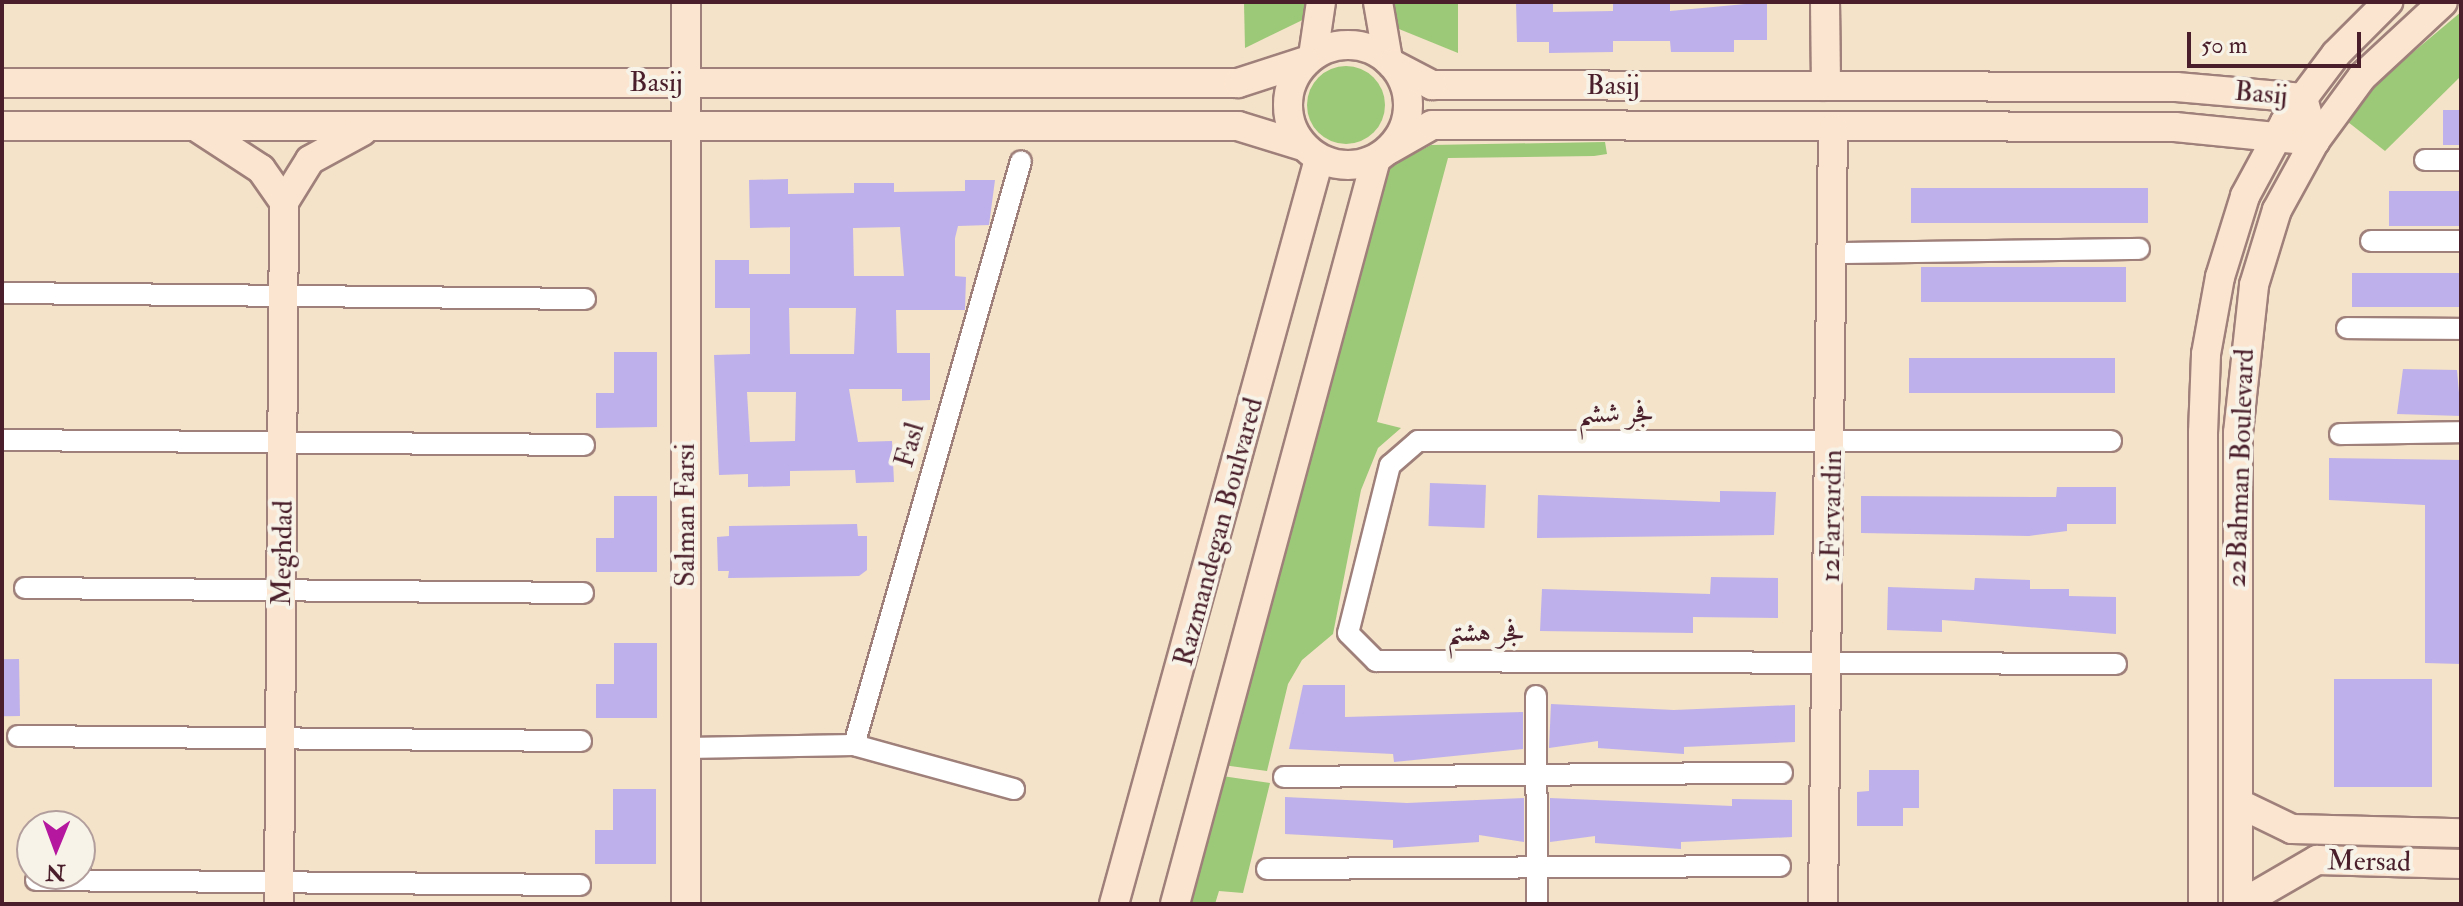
<!DOCTYPE html>
<meta charset="utf-8">
<style>
body{margin:0}
#map{position:relative;width:2463px;height:906px;overflow:hidden;background:#f4e2c9;font-family:"IM FELL Double Pica",Amiri,serif}
div>[style]{position:absolute}
.green>*{inset:0;background:#9bc977}
.round{border-radius:50%}
.building>*{inset:0;background:#beb0ea;transform-origin:0 0}
.roads{filter:drop-shadow(2px 0 #9f807a) drop-shadow(-2px 0 #9f807a) drop-shadow(0 2px #9f807a) drop-shadow(0 -2px #9f807a)}
.street>*{height:20px;margin:-10px;padding:0 10px;transform-origin:10px;border-radius:10px;background:#fff}
.secondary>*{height:28px;margin:-14px;padding:0 14px;transform-origin:14px;border-radius:14px;background:#fce5d0}
.secondary>.ring{margin:-14px;padding:0;box-sizing:content-box;background:none;border:28px solid #fce5d0;border-radius:50%}
span{translate:-50% -50%;white-space:nowrap;text-align:center;line-height:1.15;-webkit-text-stroke:8px #f7f3e8;paint-order:stroke}
.street-label{font-size:28px;color:#4a1f2b}
.frame{position:absolute;inset:0;border:4px solid #4a1f2b;pointer-events:none}
.north{position:absolute;left:16px;top:810px;width:80px;height:80px;box-sizing:border-box;background:#f7f3e8;border:2px solid #b29e9c;border-radius:50%;rotate:181deg;font-size:22px;font-weight:700;line-height:32px;text-align:center;color:#4a1f2b}
.north::after{content:'';display:block;margin:auto;width:28px;height:36px;background:#b5179e;clip-path:polygon(50% 0,100% 100%,50% 72%,0 100%)}
.scale{position:absolute;left:2187px;top:32px;width:174px;height:36px;box-sizing:border-box;border:4px solid #4a1f2b;border-top:0;padding-left:10px;font-size:24px;line-height:28px;white-space:nowrap;color:#4a1f2b;-webkit-text-stroke:6px #f7f3e8;paint-order:stroke}
</style>
<div id="map">
<div class="green">
<i style="clip-path:polygon(1244px 2px,1319px 2px,1319px 12px,1245px 48px)"></i>
<i style="clip-path:polygon(1381px 2px,1458px 2px,1458px 53px,1399px 29px,1381px 13px)"></i>
<i style="clip-path:polygon(2461px 12px,2461px 76px,2385px 151px,2348px 122px,2374px 85px)"></i>
<i class="round" style="left:1307px;top:66px;width:78px;height:78px"></i>
<i style="clip-path:polygon(1605px 142px,1607px 154px,1594px 156px,1448px 158px,1377px 422px,1401px 428px,1378px 448px,1361px 490px,1333px 634px,1302px 660px,1288px 684px,1267px 771px,1223px 765px,1389px 167px,1431px 145px)"></i>
<i style="clip-path:polygon(1222px 776px,1270px 783px,1243px 893px,1219px 891px,1215px 904px,1186px 904px)"></i>
</div>
<div class="building">
<i style="clip-path:polygon(1516px 2px,1553px 2px,1553px 12px,1613px 11px,1613px 2px,1670px 2px,1670px 11px,1767px 2px,1767px 40px,1734px 40px,1734px 52px,1671px 52px,1670px 41px,1613px 41px,1613px 52px,1549px 53px,1549px 42px,1517px 42px)"></i>
<i style="left:2443px;top:110px;width:18px;height:35px"></i>
<i style="clip-path:polygon(evenodd,788px 179px,788px 194px,854px 193px,854px 183px,894px 183px,894px 192px,965px 191px,965px 180px,995px 180px,989px 225px,958px 226px,955px 238px,955px 276px,966px 277px,965px 310px,896px 310px,897px 353px,930px 353px,930px 400px,902px 401px,902px 389px,849px 389px,858px 442px,892px 441px,894px 482px,856px 483px,855px 470px,790px 471px,790px 486px,748px 487px,748px 474px,719px 475px,714px 355px,750px 354px,750px 308px,715px 308px,715px 260px,749px 260px,749px 274px,790px 274px,790px 227px,750px 228px,749px 180px,788px 179px,900px 227px,904px 276px,854px 276px,853px 228px,900px 227px,788px 179px,789px 308px,856px 308px,854px 354px,790px 354px,789px 308px,788px 179px,747px 392px,796px 392px,795px 441px,750px 442px,747px 392px)"></i>
<i style="left:1911px;top:188px;width:237px;height:35px"></i>
<i style="left:2461px;top:191px;width:35px;height:72px;rotate:90deg"></i>
<i style="left:1921px;top:267px;width:205px;height:35px"></i>
<i style="left:2352px;top:273px;width:109px;height:34px"></i>
<i style="clip-path:polygon(614px 352px,657px 352px,657px 427px,596px 428px,596px 393px,614px 393px)"></i>
<i style="left:2115px;top:358px;width:35px;height:206px;rotate:90deg"></i>
<i style="clip-path:polygon(2403px 369px,2457px 370px,2461px 416px,2397px 414px)"></i>
<i style="clip-path:polygon(2329px 458px,2461px 460px,2461px 664px,2425px 663px,2425px 505px,2329px 500px)"></i>
<i style="left:1430px;top:483px;width:56px;height:43px;rotate:2deg"></i>
<i style="clip-path:polygon(2057px 487px,2116px 487px,2116px 524px,2067px 524px,2067px 531px,2029px 536px,1861px 533px,1861px 496px,2056px 497px)"></i>
<i style="clip-path:polygon(1720px 491px,1776px 492px,1774px 535px,1537px 538px,1538px 495px,1720px 502px)"></i>
<i style="clip-path:polygon(614px 496px,657px 496px,657px 572px,596px 572px,596px 538px,614px 538px)"></i>
<i style="clip-path:polygon(857px 524px,858px 536px,867px 536px,867px 570px,859px 576px,728px 578px,729px 571px,718px 571px,717px 537px,729px 536px,729px 526px)"></i>
<i style="clip-path:polygon(1711px 577px,1778px 578px,1778px 618px,1693px 617px,1693px 633px,1540px 631px,1542px 589px,1710px 594px)"></i>
<i style="clip-path:polygon(1975px 578px,2030px 580px,2030px 589px,2069px 589px,2069px 596px,2116px 597px,2116px 634px,1942px 620px,1942px 632px,1887px 630px,1888px 587px,1974px 590px)"></i>
<i style="clip-path:polygon(614px 643px,657px 643px,657px 718px,596px 718px,596px 684px,614px 684px)"></i>
<i style="left:19px;top:659px;width:57px;height:17px;rotate:89deg"></i>
<i style="left:2334px;top:679px;width:98px;height:108px"></i>
<i style="clip-path:polygon(1303px 685px,1345px 685px,1345px 717px,1523px 712px,1523px 749px,1394px 762px,1393px 754px,1289px 749px)"></i>
<i style="clip-path:polygon(1551px 704px,1674px 710px,1795px 705px,1795px 742px,1684px 747px,1684px 754px,1598px 748px,1598px 741px,1549px 748px)"></i>
<i style="clip-path:polygon(1869px 770px,1919px 770px,1919px 808px,1903px 808px,1903px 826px,1857px 826px,1857px 792px,1869px 791px)"></i>
<i style="clip-path:polygon(613px 789px,656px 789px,656px 864px,595px 864px,595px 830px,613px 830px)"></i>
<i style="clip-path:polygon(1285px 797px,1407px 803px,1524px 798px,1524px 842px,1479px 835px,1479px 842px,1393px 848px,1393px 840px,1285px 834px)"></i>
<i style="clip-path:polygon(1550px 798px,1732px 806px,1732px 799px,1792px 800px,1792px 837px,1681px 842px,1681px 849px,1595px 843px,1595px 836px,1550px 842px)"></i>
</div>
<div class="roads">
<div class="street">
<i style="left:2425px;top:160px;width:36px"></i>
<i style="left:2371px;top:241px;width:90px"></i>
<i style="left:1836px;top:253px;width:303px;rotate:-0.8deg"></i>
<i style="left:5px;top:293px;width:580px;rotate:0.59deg"></i>
<i style="left:2347px;top:328px;width:114px;rotate:0.5deg"></i>
<i style="left:2340px;top:434px;width:121px;rotate:-0.9deg"></i>
<i style="left:2px;top:440px;width:582px;rotate:0.49deg"></i>
<i style="left:2111px;top:441px;width:693px;rotate:180deg"></i>
<i style="left:1418px;top:441px;width:37px;rotate:139deg"></i>
<i style="left:1390px;top:465px;width:173px;rotate:104deg"></i>
<i style="left:1348px;top:633px;width:40px;rotate:45deg"></i>
<i style="left:1376px;top:661px;width:740px;rotate:0.23deg"></i>
<i style="left:25px;top:588px;width:558px;rotate:0.51deg"></i>
<i style="left:1536px;top:696px;width:208px;rotate:89.7deg"></i>
<i style="left:18px;top:736px;width:563px;rotate:0.51deg"></i>
<i style="left:854px;top:745px;width:607px;rotate:-74.04deg"></i>
<i style="left:687px;top:748px;width:167px;rotate:-1deg"></i>
<i style="left:854px;top:745px;width:166px;rotate:15.4deg"></i>
<i style="left:1284px;top:777px;width:498px;rotate:-0.5deg"></i>
<i style="left:1267px;top:869px;width:513px;rotate:-0.34deg"></i>
<i style="left:36px;top:880px;width:544px;rotate:0.53deg"></i>
</div>
<div class="secondary">
<i style="left:1378px;top:2px;width:59px;rotate:80.2deg"></i>
<i style="left:1825px;top:2px;width:84px;rotate:89.3deg"></i>
<i class="ring" style="left:1288px;top:45px;width:92px;height:92px"></i>
<i style="left:1313px;top:56px;width:55px;rotate:-81.6deg"></i>
<i style="left:2px;top:83px;width:1236px"></i>
<i style="left:1238px;top:83px;width:71px;rotate:-17.9deg"></i>
<i style="left:2px;top:126px;width:1236px"></i>
<i style="left:1238px;top:126px;width:68px;rotate:17.1deg"></i>
<i style="left:198px;top:128px;width:75px;rotate:33.1deg"></i>
<i style="left:261px;top:169px;width:40px;rotate:55.1deg"></i>
<i style="left:1390px;top:149px;width:48px;rotate:-29.7deg"></i>
<i style="left:1432px;top:125px;width:743px;rotate:0.15deg"></i>
<i style="left:2175px;top:127px;width:141px;rotate:5.7deg"></i>
<i style="left:2315px;top:141px;width:45px;rotate:-105.6deg"></i>
<i style="left:2303px;top:98px;width:127px;rotate:-175deg"></i>
<i style="left:2176px;top:87px;width:744px;rotate:-179.85deg"></i>
<i style="left:1432px;top:85px;width:45px;rotate:-152.3deg"></i>
<i style="left:2238px;top:803px;width:60px;rotate:25.7deg"></i>
<i style="left:2292px;top:829px;width:169px;rotate:1.4deg"></i>
<i style="left:279px;top:904px;width:702px;rotate:-89.59deg"></i>
<i style="left:284px;top:202px;width:49px;rotate:-58.2deg"></i>
<i style="left:310px;top:160px;width:60px;rotate:-28.7deg"></i>
<i style="left:686px;top:904px;width:902px;rotate:-90deg"></i>
<i style="left:1114px;top:904px;width:773px;rotate:-74.61deg"></i>
<i style="left:1175px;top:904px;width:772px;rotate:-74.9deg"></i>
<i style="left:1823px;top:904px;width:775px;rotate:-89.26deg"></i>
<i style="left:2203px;top:904px;width:471px;rotate:-90deg"></i>
<i style="left:2203px;top:433px;width:79px;rotate:-87.8deg"></i>
<i style="left:2206px;top:354px;width:78px;rotate:-79.7deg"></i>
<i style="left:2220px;top:277px;width:85px;rotate:-72.8deg"></i>
<i style="left:2245px;top:196px;width:84px;rotate:-61.6deg"></i>
<i style="left:2285px;top:122px;width:85px;rotate:-53.1deg"></i>
<i style="left:2336px;top:54px;width:74px;rotate:-45deg"></i>
<i style="left:2238px;top:904px;width:471px;rotate:-90deg"></i>
<i style="left:2238px;top:433px;width:149px;rotate:-83.8deg"></i>
<i style="left:2254px;top:285px;width:78px;rotate:-73deg"></i>
<i style="left:2277px;top:210px;width:79px;rotate:-61.2deg"></i>
<i style="left:2315px;top:141px;width:79px;rotate:-53.7deg"></i>
<i style="left:2362px;top:77px;width:110px;rotate:-42.8deg"></i>
<i style="left:2241px;top:904px;width:88px;rotate:-30.1deg"></i>
<i style="left:2317px;top:860px;width:144px;rotate:1.6deg"></i>
</div>
</div>
<div class="street-label">
<span style="left:656px;top:83px">Basij</span>
<span style="left:1613px;top:86px">Basij</span>
<span style="left:2261px;top:94px;rotate:5deg">Basij</span>
<span style="left:1616px;top:414px">فجر ششم</span>
<span style="left:910px;top:445px;rotate:-74deg">Fasl</span>
<span style="left:2241px;top:468px;rotate:-88deg">22Bahman Boulevard</span>
<span style="left:686px;top:515px;rotate:-90deg">Salman Farsi</span>
<span style="left:1832px;top:516px;rotate:-89deg">12Farvardin</span>
<span style="left:1219px;top:532px;rotate:-75deg">Razmandegan Boulvared</span>
<span style="left:283px;top:553px;rotate:-89deg">Meghdad</span>
<span style="left:1486px;top:633px">فجر هشتم</span>
<span style="left:2369px;top:862px;rotate:1deg">Mersad</span>
</div>
<div class="frame"></div>
<div class="north">N</div>
<div class="scale">50 m</div>
</div>
